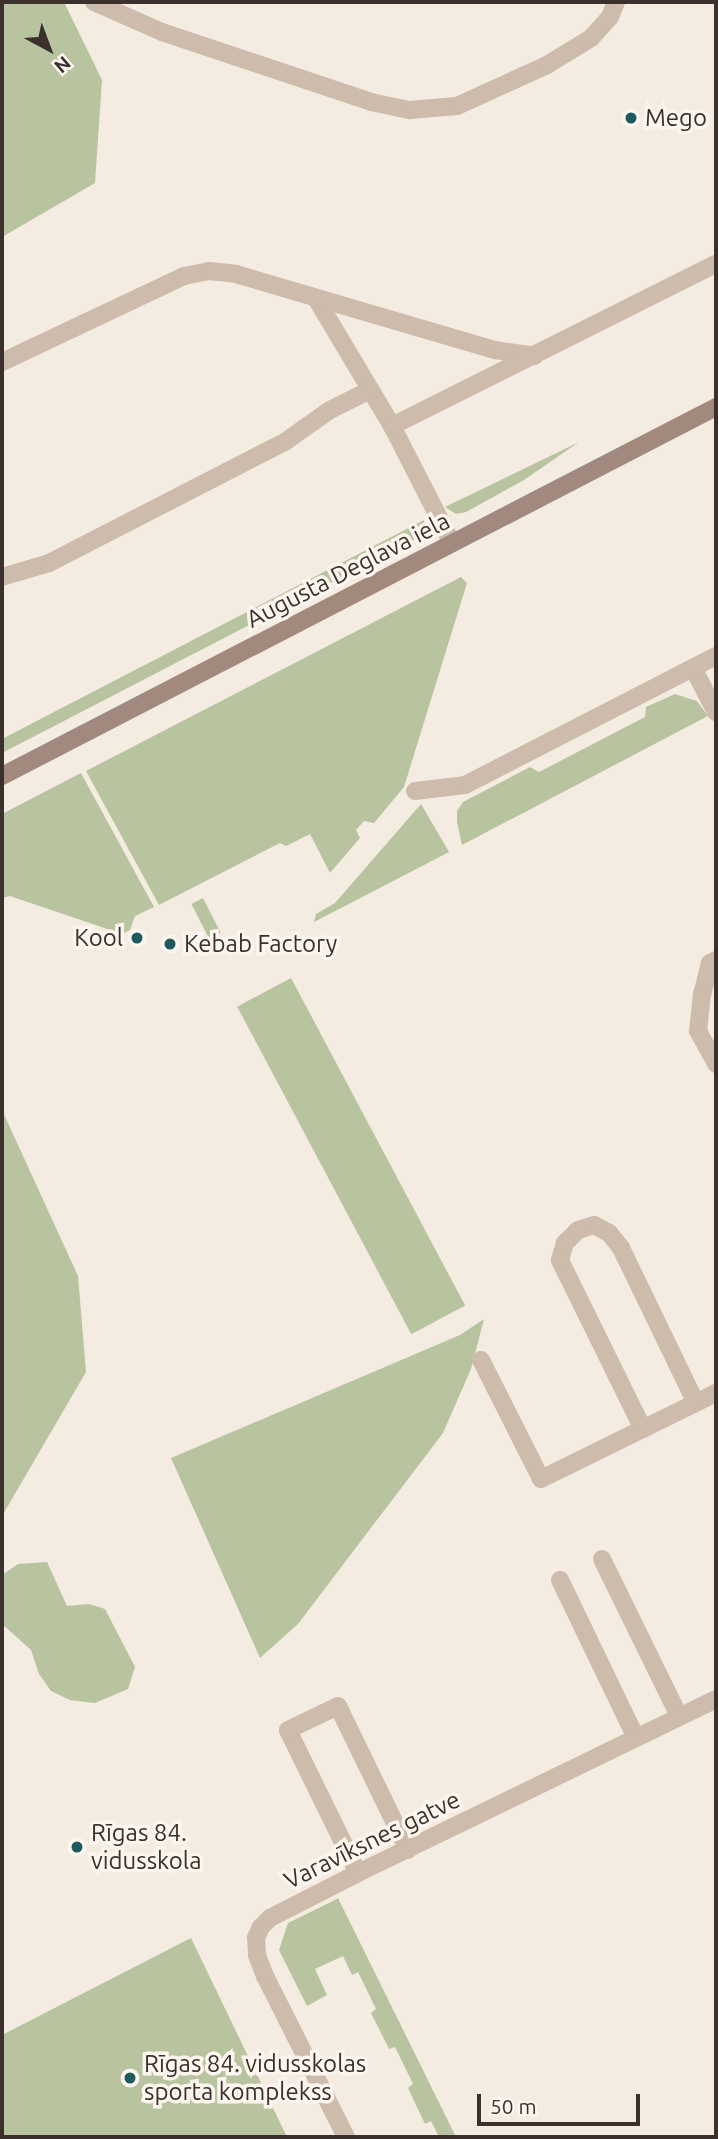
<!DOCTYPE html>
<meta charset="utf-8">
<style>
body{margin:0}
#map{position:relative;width:718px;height:2139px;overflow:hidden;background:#f4ebe1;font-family:Ubuntu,sans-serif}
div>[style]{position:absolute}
.green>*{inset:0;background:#b8c4a0;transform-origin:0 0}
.street>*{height:18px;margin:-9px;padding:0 9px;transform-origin:9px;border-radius:9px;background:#cdbbac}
.secondary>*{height:18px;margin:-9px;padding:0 9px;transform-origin:9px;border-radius:9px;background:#a18a7d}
.dots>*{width:19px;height:19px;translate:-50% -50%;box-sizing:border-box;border:4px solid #fbf5ee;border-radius:50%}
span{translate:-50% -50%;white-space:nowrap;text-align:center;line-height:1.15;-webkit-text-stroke:7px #fbf5ee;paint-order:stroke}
.poi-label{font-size:24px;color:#3b302b}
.left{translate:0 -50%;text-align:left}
.right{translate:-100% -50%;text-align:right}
.street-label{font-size:24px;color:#3b302b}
.frame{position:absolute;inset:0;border:4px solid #3b302b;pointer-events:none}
.north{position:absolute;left:14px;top:14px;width:70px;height:70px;-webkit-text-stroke:5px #fbf5ee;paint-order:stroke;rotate:139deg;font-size:19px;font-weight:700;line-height:28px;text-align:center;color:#3b302b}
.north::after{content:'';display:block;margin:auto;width:24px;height:32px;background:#3b302b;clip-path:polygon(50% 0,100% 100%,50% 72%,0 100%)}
.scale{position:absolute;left:477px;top:2094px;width:163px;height:32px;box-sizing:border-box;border:4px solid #3b302b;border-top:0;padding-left:9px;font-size:21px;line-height:24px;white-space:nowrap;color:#3b302b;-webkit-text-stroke:5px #fbf5ee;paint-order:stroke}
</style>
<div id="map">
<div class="green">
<i style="clip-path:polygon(2px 2px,64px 2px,102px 80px,95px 183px,2px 237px)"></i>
<i style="clip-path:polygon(579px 442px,524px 480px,466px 512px,456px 514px,445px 507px)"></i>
<i style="clip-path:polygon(424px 520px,424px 532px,417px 538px,2px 753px,2px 739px)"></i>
<i style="clip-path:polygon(461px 577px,467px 583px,404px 787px,374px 823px,364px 821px,356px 830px,360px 838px,330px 873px,310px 834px,286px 846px,280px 843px,159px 905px,86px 771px)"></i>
<i style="clip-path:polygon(675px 694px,697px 701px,708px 716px,462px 845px,457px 822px,457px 811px,463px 802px,530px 767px,539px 772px,645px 717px,646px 707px)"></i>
<i style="clip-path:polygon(81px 773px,154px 907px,135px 916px,130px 930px,122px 934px,10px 896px,2px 898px,2px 814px)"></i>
<i style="clip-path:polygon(421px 804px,449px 852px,314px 922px,316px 914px,335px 903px)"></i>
<i style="left:203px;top:898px;width:39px;height:13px;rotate:63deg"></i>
<i style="left:291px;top:978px;width:371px;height:61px;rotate:62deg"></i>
<i style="clip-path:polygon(2px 1110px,78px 1276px,86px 1372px,2px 1516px)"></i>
<i style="clip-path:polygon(484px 1319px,471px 1369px,443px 1433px,298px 1624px,260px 1658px,171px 1458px,460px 1335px)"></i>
<i style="clip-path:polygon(47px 1562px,67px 1606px,89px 1604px,105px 1609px,135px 1667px,128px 1689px,95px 1703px,70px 1700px,51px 1691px,39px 1674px,31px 1650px,2px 1624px,2px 1575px,18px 1564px)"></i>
<i style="clip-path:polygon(339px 1898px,339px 1900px,456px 2137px,439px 2137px,431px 2121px,425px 2124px,408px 2088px,413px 2084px,395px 2047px,389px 2049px,371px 2013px,376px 2009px,358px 1972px,352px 1975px,343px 1956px,315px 1969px,327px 1995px,307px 2006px,279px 1950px,288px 1923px)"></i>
<i style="clip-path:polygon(191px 1938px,287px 2137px,2px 2137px,2px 2035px)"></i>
</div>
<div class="street">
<i style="left:94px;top:2px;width:74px;rotate:23.8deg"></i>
<i style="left:162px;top:32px;width:220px;rotate:18.5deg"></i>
<i style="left:371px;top:102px;width:40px;rotate:12deg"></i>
<i style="left:410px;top:110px;width:47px;rotate:-4.9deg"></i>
<i style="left:457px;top:106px;width:99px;rotate:-24.5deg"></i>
<i style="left:547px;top:65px;width:52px;rotate:-31.5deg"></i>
<i style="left:591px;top:38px;width:28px;rotate:-48deg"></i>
<i style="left:610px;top:17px;width:16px;rotate:-68deg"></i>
<i style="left:317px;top:300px;width:147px;rotate:59.2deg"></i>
<i style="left:392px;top:426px;width:131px;rotate:62.9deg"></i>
<i style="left:2px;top:362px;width:201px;rotate:-25.3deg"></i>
<i style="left:184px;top:276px;width:25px;rotate:-11deg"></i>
<i style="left:209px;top:271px;width:27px;rotate:6deg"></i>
<i style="left:236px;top:274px;width:270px;rotate:16.4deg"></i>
<i style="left:495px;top:350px;width:40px;rotate:8.5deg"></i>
<i style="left:392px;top:426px;width:362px;rotate:-26.6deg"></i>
<i style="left:2px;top:577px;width:49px;rotate:-16.6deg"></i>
<i style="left:49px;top:563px;width:267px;rotate:-27.2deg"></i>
<i style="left:286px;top:441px;width:54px;rotate:-35.2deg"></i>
<i style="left:330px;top:410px;width:45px;rotate:-26.6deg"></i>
<i style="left:693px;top:668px;width:50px;rotate:62.4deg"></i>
<i style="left:415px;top:791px;width:50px;rotate:-6.8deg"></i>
<i style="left:465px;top:785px;width:282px;rotate:-27.2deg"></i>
<i style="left:716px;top:960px;width:7px;rotate:153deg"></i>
<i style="left:710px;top:963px;width:32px;rotate:104deg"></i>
<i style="left:702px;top:994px;width:37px;rotate:96deg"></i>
<i style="left:698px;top:1031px;width:38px;rotate:61deg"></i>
<i style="left:481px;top:1360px;width:133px;rotate:63.2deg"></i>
<i style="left:541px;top:1479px;width:195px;rotate:-26.2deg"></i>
<i style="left:643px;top:1429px;width:188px;rotate:-116.2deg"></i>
<i style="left:560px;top:1260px;width:18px;rotate:-74deg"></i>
<i style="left:565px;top:1243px;width:18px;rotate:-45deg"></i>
<i style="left:578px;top:1230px;width:17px;rotate:-17deg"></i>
<i style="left:594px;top:1225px;width:17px;rotate:28deg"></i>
<i style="left:609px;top:1233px;width:19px;rotate:51deg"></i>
<i style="left:621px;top:1248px;width:172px;rotate:64.2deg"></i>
<i style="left:602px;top:1559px;width:175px;rotate:63.9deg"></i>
<i style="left:560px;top:1580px;width:173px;rotate:64.3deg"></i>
<i style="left:358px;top:1873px;width:159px;rotate:-116.1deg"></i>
<i style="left:288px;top:1730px;width:55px;rotate:-25.6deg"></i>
<i style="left:338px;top:1706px;width:160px;rotate:64.1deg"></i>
<i style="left:346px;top:2137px;width:180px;rotate:-116.7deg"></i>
<i style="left:265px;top:1976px;width:22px;rotate:-111deg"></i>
<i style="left:257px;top:1955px;width:17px;rotate:-93deg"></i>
<i style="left:256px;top:1938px;width:12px;rotate:-66deg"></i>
<i style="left:261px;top:1927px;width:13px;rotate:-45deg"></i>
<i style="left:270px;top:1918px;width:99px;rotate:-27.1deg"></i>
<i style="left:358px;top:1873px;width:398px;rotate:-25.9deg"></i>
</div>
<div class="secondary">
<i style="left:2px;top:776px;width:804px;rotate:-27.33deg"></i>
</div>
<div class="dots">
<i style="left:631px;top:118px;background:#1f5a5e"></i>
<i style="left:137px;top:938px;background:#1f5a5e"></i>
<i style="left:170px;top:944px;background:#1f5a5e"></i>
<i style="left:77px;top:1847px;background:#1f5a5e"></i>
<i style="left:130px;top:2078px;background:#1f5a5e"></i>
</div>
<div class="poi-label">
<span class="left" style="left:645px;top:118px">Mego</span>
<span class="right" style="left:123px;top:938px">Kool</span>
<span class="left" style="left:184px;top:944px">Kebab Factory</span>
<span class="left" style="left:91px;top:1847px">Rīgas 84.<br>vidusskola</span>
<span class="left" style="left:144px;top:2078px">Rīgas 84. vidusskolas<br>sporta komplekss</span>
</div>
<div class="street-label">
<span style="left:348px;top:570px;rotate:-27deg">Augusta Deglava iela</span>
<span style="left:372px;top:1840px;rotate:-26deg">Varavīksnes gatve</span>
</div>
<div class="frame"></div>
<div class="north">N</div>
<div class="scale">50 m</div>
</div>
